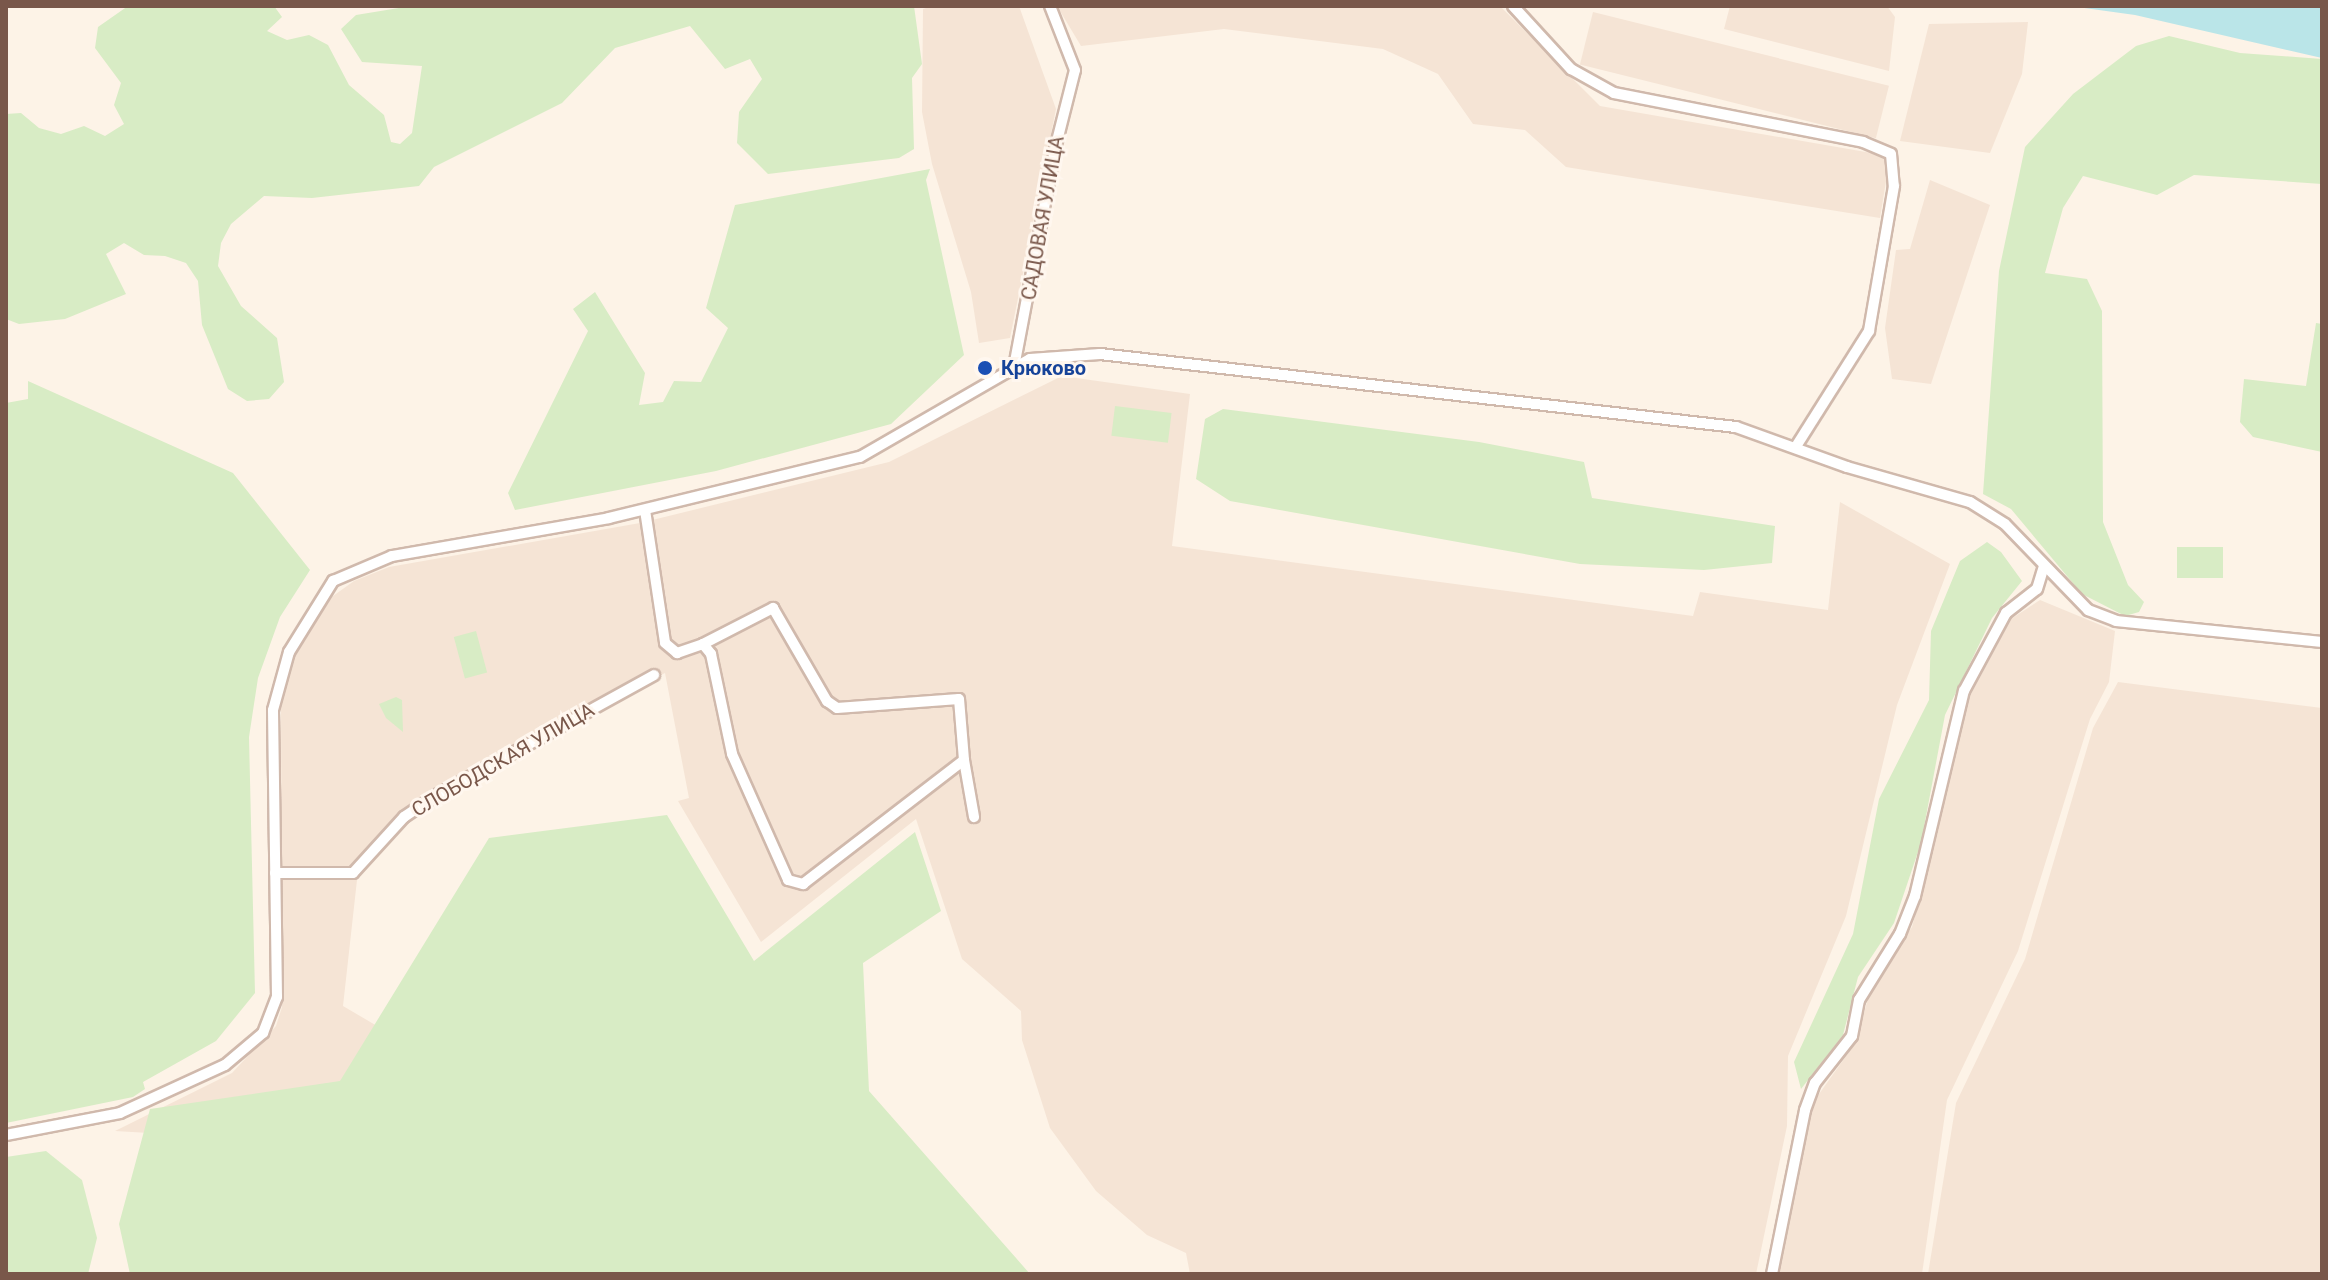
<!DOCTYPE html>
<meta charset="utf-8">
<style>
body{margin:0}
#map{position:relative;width:2328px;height:1280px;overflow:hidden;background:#fdf3e7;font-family:Roboto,sans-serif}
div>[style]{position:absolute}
.residential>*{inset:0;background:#f5e4d5;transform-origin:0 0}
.green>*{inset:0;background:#d8ecc5;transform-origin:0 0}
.water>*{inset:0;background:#bae5e8}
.roads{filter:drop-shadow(2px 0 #d0b9ac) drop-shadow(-2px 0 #d0b9ac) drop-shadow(0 2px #d0b9ac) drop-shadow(0 -2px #d0b9ac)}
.minor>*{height:10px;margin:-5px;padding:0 5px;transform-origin:5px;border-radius:5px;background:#fff}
.dots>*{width:22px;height:22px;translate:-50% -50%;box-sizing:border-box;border:4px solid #fff7ef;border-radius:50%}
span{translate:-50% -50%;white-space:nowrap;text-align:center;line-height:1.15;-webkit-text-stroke:6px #fff7ef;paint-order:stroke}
.street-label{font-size:20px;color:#79574a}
.transit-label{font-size:20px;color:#164399;font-weight:700}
.left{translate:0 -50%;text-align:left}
.frame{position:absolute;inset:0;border:8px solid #79574a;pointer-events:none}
</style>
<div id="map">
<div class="residential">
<i style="clip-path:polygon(932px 6px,1019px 6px,1056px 109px,1010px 338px,979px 343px,971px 292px,932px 164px,922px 112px,923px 9px)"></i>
<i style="clip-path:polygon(1057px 6px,1500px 6px,1600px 106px,1883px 155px,1888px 169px,1880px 218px,1566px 167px,1525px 130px,1473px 124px,1438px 74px,1383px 49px,1224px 29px,1081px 46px)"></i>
<i style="clip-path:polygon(1730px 6px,1887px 6px,1895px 17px,1889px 71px,1724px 29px)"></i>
<i style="left:1593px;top:12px;width:305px;height:54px;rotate:14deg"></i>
<i style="clip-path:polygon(2028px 22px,2022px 74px,1990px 153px,1900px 141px,1929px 24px)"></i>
<i style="clip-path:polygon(1930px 180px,1990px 205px,1931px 384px,1892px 379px,1885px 328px,1896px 250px,1910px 249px)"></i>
<i style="clip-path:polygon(1062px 376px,1190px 394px,1172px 546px,1693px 616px,1700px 592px,1828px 610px,1840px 502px,1950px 564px,1897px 705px,1846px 916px,1788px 1056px,1787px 1126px,1756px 1274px,1190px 1274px,1186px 1253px,1147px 1235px,1096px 1191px,1050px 1128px,1022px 1040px,1021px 1011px,962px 959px,916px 819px,761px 942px,678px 801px,689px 798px,665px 673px,488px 768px,406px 820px,368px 857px,357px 880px,343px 1006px,389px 1033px,364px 1085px,200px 1136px,115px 1131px,232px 1073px,276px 1026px,282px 1007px,281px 703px,297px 646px,326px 601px,354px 581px,389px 567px,640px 523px,889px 462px)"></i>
<i style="clip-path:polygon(2040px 600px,2115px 631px,2109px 682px,2090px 719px,2018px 951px,1947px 1100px,1922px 1274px,1777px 1274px,1814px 1101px,1854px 1045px,1873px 983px,1912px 927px,1938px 831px,1961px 713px,2011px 619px)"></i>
<i style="clip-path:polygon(2118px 682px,2322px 708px,2322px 1274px,1928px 1274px,1956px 1103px,2025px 959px,2093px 728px)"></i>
</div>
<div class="green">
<i style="clip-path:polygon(128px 6px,274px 6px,282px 17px,267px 31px,287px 40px,309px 35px,328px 45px,349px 85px,384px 115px,391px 142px,400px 144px,412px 133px,422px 66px,362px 62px,341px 29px,356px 15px,411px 6px,914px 6px,922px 64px,912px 78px,914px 149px,899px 158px,768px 174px,737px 143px,739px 112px,762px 79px,750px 59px,725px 69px,690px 26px,615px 48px,562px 103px,434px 167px,419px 186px,312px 198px,264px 196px,231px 224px,221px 243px,218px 266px,241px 306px,277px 338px,284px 382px,269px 399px,247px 401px,228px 389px,202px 325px,198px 281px,186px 263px,165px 256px,144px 255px,124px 243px,106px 254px,126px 294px,65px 319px,19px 324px,6px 319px,6px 114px,21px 113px,39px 128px,61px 134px,84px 126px,105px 136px,124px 124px,114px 105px,121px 83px,95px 48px,98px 27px)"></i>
<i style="clip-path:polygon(2169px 36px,2240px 53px,2322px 59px,2322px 184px,2194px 175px,2157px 195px,2083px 176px,2063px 208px,2045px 273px,2087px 279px,2102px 311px,2103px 522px,2128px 585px,2144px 602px,2139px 612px,2125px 616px,2082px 594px,2011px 509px,1983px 494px,1999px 271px,2025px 147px,2073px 94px,2136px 46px)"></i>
<i style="clip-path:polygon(930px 169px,926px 180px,964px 355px,891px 424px,716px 471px,515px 510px,508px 493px,588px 331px,573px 309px,595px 292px,645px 373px,639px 405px,663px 402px,674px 381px,701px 382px,728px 328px,706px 308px,735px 205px)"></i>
<i style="clip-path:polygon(2316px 323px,2322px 324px,2322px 452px,2253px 437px,2240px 422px,2244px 379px,2306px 386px)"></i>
<i style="clip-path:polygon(28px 381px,233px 473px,310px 570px,280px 617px,258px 678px,249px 737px,255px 993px,216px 1041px,143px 1082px,145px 1089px,133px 1097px,6px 1123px,6px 403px,28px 399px)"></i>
<i style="left:1115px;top:406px;width:57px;height:30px;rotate:7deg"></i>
<i style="clip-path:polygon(1223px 409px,1479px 442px,1584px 462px,1592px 498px,1775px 526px,1772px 563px,1704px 570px,1580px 564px,1230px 501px,1196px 479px,1205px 419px)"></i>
<i style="clip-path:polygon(1987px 542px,2001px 552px,2022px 581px,1992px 618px,1945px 715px,1921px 843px,1894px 923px,1858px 977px,1843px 1035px,1801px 1089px,1794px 1062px,1853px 934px,1879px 799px,1929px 700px,1931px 631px,1960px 561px)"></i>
<i style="left:2177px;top:547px;width:46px;height:31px"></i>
<i style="left:476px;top:631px;width:43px;height:23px;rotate:75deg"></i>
<i style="clip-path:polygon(396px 697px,402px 700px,403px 732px,386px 718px,379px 704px)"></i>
<i style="clip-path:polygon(667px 815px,754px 961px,915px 832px,941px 911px,863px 963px,869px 1091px,1030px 1274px,130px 1274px,119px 1224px,150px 1109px,340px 1081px,489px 838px)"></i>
<i style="clip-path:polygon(46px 1151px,82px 1180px,97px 1238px,88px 1274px,6px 1274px,6px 1157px)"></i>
</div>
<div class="water">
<i style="clip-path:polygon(2070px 6px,2322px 6px,2322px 58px,2135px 15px)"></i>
</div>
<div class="roads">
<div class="minor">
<i style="left:1513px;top:6px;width:86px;rotate:47.4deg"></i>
<i style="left:1571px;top:69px;width:49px;rotate:29.2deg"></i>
<i style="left:1614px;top:93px;width:254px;rotate:11.1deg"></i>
<i style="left:1863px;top:142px;width:30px;rotate:23deg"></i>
<i style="left:1891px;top:154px;width:32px;rotate:85deg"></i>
<i style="left:1894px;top:186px;width:147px;rotate:99.8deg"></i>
<i style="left:1869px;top:331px;width:138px;rotate:122.3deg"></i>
<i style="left:1014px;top:367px;width:226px;rotate:-79.3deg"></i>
<i style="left:1056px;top:145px;width:77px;rotate:-75.8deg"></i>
<i style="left:1075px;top:70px;width:69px;rotate:-111.3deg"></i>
<i style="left:645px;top:510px;width:134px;rotate:81.4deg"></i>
<i style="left:665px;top:643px;width:16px;rotate:40deg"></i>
<i style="left:677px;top:653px;width:28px;rotate:-19deg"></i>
<i style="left:703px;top:644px;width:13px;rotate:51deg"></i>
<i style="left:711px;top:654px;width:102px;rotate:78.1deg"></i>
<i style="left:732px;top:754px;width:138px;rotate:66deg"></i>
<i style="left:788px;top:880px;width:16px;rotate:15deg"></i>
<i style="left:803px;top:884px;width:203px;rotate:-37.6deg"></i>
<i style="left:964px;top:760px;width:58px;rotate:80deg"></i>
<i style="left:703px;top:644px;width:79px;rotate:-27.2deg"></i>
<i style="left:773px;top:608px;width:108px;rotate:59.9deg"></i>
<i style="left:827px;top:701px;width:12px;rotate:35deg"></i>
<i style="left:837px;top:708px;width:122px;rotate:-4.2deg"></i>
<i style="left:959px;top:699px;width:61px;rotate:85.3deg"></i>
<i style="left:275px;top:873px;width:78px"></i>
<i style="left:353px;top:873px;width:76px;rotate:-47.7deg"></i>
<i style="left:404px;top:817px;width:40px;rotate:-34deg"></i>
<i style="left:437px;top:795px;width:248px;rotate:-28.9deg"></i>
<i style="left:6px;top:1135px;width:116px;rotate:-10.9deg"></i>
<i style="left:120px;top:1113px;width:115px;rotate:-24.6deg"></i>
<i style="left:225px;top:1065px;width:50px;rotate:-40.1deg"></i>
<i style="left:263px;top:1033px;width:39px;rotate:-69deg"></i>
<i style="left:277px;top:997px;width:287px;rotate:-90.8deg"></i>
<i style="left:273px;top:710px;width:60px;rotate:-74.6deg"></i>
<i style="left:289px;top:652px;width:84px;rotate:-58.2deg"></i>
<i style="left:333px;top:581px;width:64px;rotate:-23deg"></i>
<i style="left:392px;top:556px;width:220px;rotate:-9.9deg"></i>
<i style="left:609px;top:518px;width:258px;rotate:-13.7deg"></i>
<i style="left:860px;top:457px;width:196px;rotate:-30deg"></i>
<i style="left:1030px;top:359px;width:70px;rotate:-4.1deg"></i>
<i style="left:1100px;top:354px;width:640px;rotate:6.55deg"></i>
<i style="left:1736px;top:427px;width:118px;rotate:19.8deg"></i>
<i style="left:1847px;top:467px;width:128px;rotate:15.9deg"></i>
<i style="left:1970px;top:502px;width:41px;rotate:32.2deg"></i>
<i style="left:2005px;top:524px;width:120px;rotate:46deg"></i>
<i style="left:2088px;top:610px;width:30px;rotate:21deg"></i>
<i style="left:2116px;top:621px;width:207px;rotate:5.8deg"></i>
<i style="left:1772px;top:1274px;width:167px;rotate:-78.6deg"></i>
<i style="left:1805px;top:1110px;width:29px;rotate:-70deg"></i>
<i style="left:1815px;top:1083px;width:60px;rotate:-51.8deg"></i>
<i style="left:1852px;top:1036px;width:37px;rotate:-79deg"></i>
<i style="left:1859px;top:1000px;width:78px;rotate:-58.2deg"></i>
<i style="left:1900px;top:934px;width:41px;rotate:-68.5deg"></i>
<i style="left:1915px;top:896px;width:211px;rotate:-76.6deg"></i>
<i style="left:1964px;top:691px;width:89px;rotate:-61.7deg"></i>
<i style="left:2006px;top:613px;width:39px;rotate:-38deg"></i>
<i style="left:2037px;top:589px;width:24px;rotate:-73deg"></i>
</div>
</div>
<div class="dots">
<i style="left:985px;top:368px;background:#1a4fb4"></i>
</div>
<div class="street-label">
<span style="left:1043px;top:218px;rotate:-80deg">САДОВАЯ УЛИЦА</span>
<span style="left:503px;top:760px;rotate:-30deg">СЛОБОДСКАЯ УЛИЦА</span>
</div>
<div class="transit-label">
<span class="left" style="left:1001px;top:368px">Крюково</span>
</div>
<div class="frame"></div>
</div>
